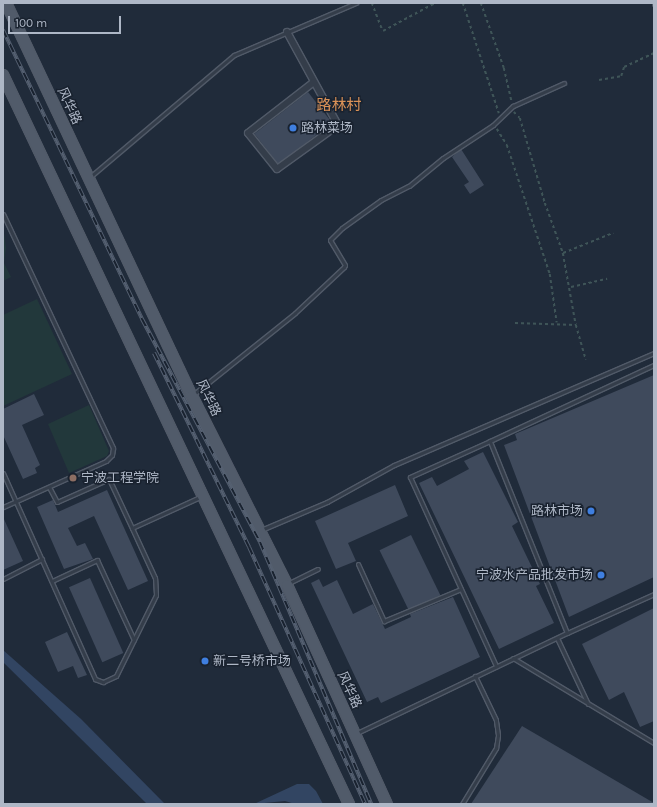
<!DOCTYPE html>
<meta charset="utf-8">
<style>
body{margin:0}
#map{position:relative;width:657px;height:807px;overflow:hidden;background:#202b3a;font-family:Karla,"Noto Sans SC",sans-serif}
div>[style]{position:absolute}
.green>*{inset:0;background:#22383b}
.water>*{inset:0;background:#324562}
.building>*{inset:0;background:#3f4a5c;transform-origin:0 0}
.path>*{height:1.5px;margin-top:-0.75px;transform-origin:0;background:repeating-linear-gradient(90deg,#3f5558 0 3px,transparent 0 6px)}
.roads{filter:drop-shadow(1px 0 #515a68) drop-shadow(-1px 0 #515a68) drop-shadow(0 1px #515a68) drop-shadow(0 -1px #515a68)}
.lane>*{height:3px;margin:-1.5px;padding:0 1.5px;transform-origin:1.5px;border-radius:1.5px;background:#343d4a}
.street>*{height:6px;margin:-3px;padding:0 3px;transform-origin:3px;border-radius:3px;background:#343d4a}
.primary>*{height:10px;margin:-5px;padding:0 5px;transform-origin:5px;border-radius:5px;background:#515b6a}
.rail>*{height:4px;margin-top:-2px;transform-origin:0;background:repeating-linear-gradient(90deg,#19222f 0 8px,#556071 0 16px);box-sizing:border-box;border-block:1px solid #556071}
.dots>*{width:11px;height:11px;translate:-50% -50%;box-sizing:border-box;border:2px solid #19222f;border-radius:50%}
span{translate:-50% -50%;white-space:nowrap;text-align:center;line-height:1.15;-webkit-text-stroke:3px #19222f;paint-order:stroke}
.street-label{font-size:13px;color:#aeb7c6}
.poi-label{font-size:13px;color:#aeb7c6}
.left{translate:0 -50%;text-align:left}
.right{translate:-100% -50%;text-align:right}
.quarter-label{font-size:15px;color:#d99157}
.frame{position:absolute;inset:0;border:4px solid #aeb7c6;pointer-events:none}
.scale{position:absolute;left:8px;top:16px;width:113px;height:18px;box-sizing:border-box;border:2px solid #aeb7c6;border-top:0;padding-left:5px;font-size:12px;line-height:14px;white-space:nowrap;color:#aeb7c6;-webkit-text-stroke:3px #19222f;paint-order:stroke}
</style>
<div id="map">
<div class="green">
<i style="clip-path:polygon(3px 225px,6px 248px,4px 263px,11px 277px,3px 281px)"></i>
<i style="clip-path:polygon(37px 299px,72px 374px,3px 406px,3px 315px)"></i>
<i style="clip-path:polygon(89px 405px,109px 451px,107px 456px,69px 473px,48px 424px)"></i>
</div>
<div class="water">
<i style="clip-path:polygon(3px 650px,81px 719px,165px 804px,147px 804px,3px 662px)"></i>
<i style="clip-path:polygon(297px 784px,309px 784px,316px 791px,323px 804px,295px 804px,285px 801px,254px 804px)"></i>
</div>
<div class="building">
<i style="left:308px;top:92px;width:39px;height:68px;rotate:52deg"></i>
<i style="clip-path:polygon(461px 149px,484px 185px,470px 194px,464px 185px,469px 182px,452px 157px)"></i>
<i style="clip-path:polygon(654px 375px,654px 577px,569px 617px,504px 445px,517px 440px,515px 434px)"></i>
<i style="clip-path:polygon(34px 394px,44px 415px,22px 425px,40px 465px,35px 468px,37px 473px,23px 479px,3px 435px,3px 409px)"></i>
<i style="clip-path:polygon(483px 452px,518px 522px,512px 526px,540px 584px,536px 586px,554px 623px,499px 649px,419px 483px,432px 477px,437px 486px,469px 469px,464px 461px)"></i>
<i style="clip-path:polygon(395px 485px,408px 516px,348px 543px,356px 561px,336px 569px,315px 521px)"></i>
<i style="clip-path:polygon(107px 490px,148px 581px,128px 590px,94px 516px,68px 528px,77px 546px,85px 543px,93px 559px,64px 569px,37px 507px,53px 500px,58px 512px)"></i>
<i style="clip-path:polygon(3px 517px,23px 561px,3px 570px)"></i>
<i style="left:411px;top:535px;width:67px;height:35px;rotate:64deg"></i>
<i style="left:90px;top:578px;width:82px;height:23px;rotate:66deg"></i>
<i style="clip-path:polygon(319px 579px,323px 587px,337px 580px,353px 614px,373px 604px,385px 629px,411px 617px,410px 614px,453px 597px,480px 657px,381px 703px,378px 697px,367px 702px,311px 583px)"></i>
<i style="clip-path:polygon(654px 608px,654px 721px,640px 727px,624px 692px,609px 700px,582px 644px)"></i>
<i style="clip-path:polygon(67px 632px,87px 675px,78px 678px,73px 666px,58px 672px,45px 642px)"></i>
<i style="clip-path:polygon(522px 726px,654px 803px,654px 804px,471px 804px)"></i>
</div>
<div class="path">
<i style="left:372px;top:3px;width:30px;rotate:69deg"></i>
<i style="left:383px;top:31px;width:59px;rotate:-28.3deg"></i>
<i style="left:463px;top:3px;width:116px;rotate:71.9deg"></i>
<i style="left:481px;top:3px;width:69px;rotate:70.5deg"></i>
<i style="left:504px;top:68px;width:35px;rotate:77deg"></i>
<i style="left:599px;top:80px;width:22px;rotate:-10deg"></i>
<i style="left:621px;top:76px;width:9px;rotate:-72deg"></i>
<i style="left:624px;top:67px;width:33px;rotate:-25deg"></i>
<i style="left:514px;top:112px;width:8px;rotate:45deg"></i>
<i style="left:520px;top:118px;width:89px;rotate:73.6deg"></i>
<i style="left:545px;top:203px;width:53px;rotate:70.2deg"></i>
<i style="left:563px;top:253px;width:73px;rotate:79.8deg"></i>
<i style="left:576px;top:325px;width:36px;rotate:74deg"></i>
<i style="left:497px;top:129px;width:19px;rotate:58deg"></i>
<i style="left:507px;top:145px;width:136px;rotate:71.6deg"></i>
<i style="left:550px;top:274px;width:49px;rotate:81.9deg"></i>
<i style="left:563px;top:253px;width:54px;rotate:-21.8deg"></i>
<i style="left:571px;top:287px;width:37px;rotate:-13deg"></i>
<i style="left:515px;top:323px;width:61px;rotate:1.9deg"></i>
</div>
<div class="roads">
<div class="lane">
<i style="left:654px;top:3px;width:1px;rotate:90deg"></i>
<i style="left:90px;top:177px;width:189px;rotate:-40.3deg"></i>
<i style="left:234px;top:55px;width:133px;rotate:-23.1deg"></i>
<i style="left:3px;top:214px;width:259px;rotate:64.8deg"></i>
<i style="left:113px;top:448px;width:7px;rotate:98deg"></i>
<i style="left:112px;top:455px;width:8px;rotate:135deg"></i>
<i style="left:106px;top:461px;width:113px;rotate:155.9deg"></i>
<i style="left:194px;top:394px;width:129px;rotate:-38.7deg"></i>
<i style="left:295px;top:313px;width:67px;rotate:-43.2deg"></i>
<i style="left:344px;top:267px;width:2px;rotate:-63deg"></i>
<i style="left:345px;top:265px;width:29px;rotate:-121deg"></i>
<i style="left:330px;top:240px;width:17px;rotate:-45deg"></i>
<i style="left:342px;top:228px;width:48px;rotate:-35.7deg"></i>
<i style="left:381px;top:200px;width:31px;rotate:-27deg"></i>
<i style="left:409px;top:186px;width:44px;rotate:-39.5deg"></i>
<i style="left:443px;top:158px;width:60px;rotate:-33.4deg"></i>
<i style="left:493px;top:125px;width:28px;rotate:-44deg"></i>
<i style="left:513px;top:106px;width:56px;rotate:-24.3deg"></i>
<i style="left:490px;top:441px;width:181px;rotate:-24.9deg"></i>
<i style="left:3px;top:473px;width:226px;rotate:65.9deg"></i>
<i style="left:95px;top:679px;width:9px;rotate:21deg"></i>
<i style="left:103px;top:682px;width:14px;rotate:-25deg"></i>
<i style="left:116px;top:676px;width:90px;rotate:-63.7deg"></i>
<i style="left:156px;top:595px;width:17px;rotate:-93deg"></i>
<i style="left:155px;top:578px;width:55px;rotate:-114.7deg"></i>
<i style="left:49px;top:487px;width:17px;rotate:62deg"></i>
<i style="left:57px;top:502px;width:57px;rotate:-23.9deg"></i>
<i style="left:109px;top:479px;width:54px;rotate:64.9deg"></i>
<i style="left:132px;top:528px;width:75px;rotate:-24.5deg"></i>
<i style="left:261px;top:530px;width:72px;rotate:-23deg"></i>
<i style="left:327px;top:502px;width:77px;rotate:-28.9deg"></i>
<i style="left:394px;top:465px;width:283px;rotate:-23.3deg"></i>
<i style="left:358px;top:564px;width:63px;rotate:65.5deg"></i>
<i style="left:384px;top:621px;width:83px;rotate:-22.6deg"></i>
<i style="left:3px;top:579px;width:44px;rotate:-27.1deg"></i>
<i style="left:52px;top:581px;width:50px;rotate:-25deg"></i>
<i style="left:97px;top:560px;width:88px;rotate:65.2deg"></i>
<i style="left:289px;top:583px;width:32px;rotate:-26deg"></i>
<i style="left:567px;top:633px;width:95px;rotate:-24.1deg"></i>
<i style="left:557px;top:638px;width:73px;rotate:64.8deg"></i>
<i style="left:513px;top:658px;width:165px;rotate:31.1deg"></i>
<i style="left:357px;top:733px;width:233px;rotate:-25.5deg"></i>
<i style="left:567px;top:633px;width:207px;rotate:-111.9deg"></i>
<i style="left:490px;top:441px;width:88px;rotate:155.8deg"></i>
<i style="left:410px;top:477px;width:208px;rotate:65.5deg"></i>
<i style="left:462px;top:804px;width:66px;rotate:-58.7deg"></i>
<i style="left:496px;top:748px;width:13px;rotate:-81deg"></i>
<i style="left:498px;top:735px;width:15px;rotate:-98deg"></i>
<i style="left:496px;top:720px;width:49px;rotate:-115.5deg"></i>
</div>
<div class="street">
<i style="left:287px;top:32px;width:106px;rotate:61.3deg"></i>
<i style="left:338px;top:125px;width:75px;rotate:144.2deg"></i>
<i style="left:277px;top:169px;width:46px;rotate:-128.9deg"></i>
<i style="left:248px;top:133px;width:83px;rotate:-37.7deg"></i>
</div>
<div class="primary">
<i style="left:6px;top:3px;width:435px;rotate:64.7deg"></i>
<i style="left:192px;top:396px;width:212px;rotate:63.3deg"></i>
<i style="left:287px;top:585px;width:241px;rotate:65.5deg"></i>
<i style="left:3px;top:75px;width:807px;rotate:64.61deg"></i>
</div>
</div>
<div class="rail">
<i style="left:3px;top:30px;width:321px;rotate:64.3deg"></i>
<i style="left:142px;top:319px;width:252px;rotate:62.1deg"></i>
<i style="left:260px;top:542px;width:285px;rotate:67deg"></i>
<i style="left:154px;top:353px;width:216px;rotate:63.9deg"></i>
<i style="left:249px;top:547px;width:282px;rotate:65.7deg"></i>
</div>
<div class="dots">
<i style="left:293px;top:128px;background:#3f7fe0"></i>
<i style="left:73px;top:478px;background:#8d6e63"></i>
<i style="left:591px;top:511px;background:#3f7fe0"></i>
<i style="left:601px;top:575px;background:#3f7fe0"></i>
<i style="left:205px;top:661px;background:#3f7fe0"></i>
</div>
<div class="street-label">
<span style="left:69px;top:106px;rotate:65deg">风华路</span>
<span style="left:208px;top:398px;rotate:64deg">风华路</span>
<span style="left:349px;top:690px;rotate:65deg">风华路</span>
</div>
<div class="poi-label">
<span class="left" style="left:301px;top:128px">路林菜场</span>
<span class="left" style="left:81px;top:478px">宁波工程学院</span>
<span class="right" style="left:583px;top:511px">路林市场</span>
<span class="right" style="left:593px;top:575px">宁波水产品批发市场</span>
<span class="left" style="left:213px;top:661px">新二号桥市场</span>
</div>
<div class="quarter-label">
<span style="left:339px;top:106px">路林村</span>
</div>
<div class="frame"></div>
<div class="scale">100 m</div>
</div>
